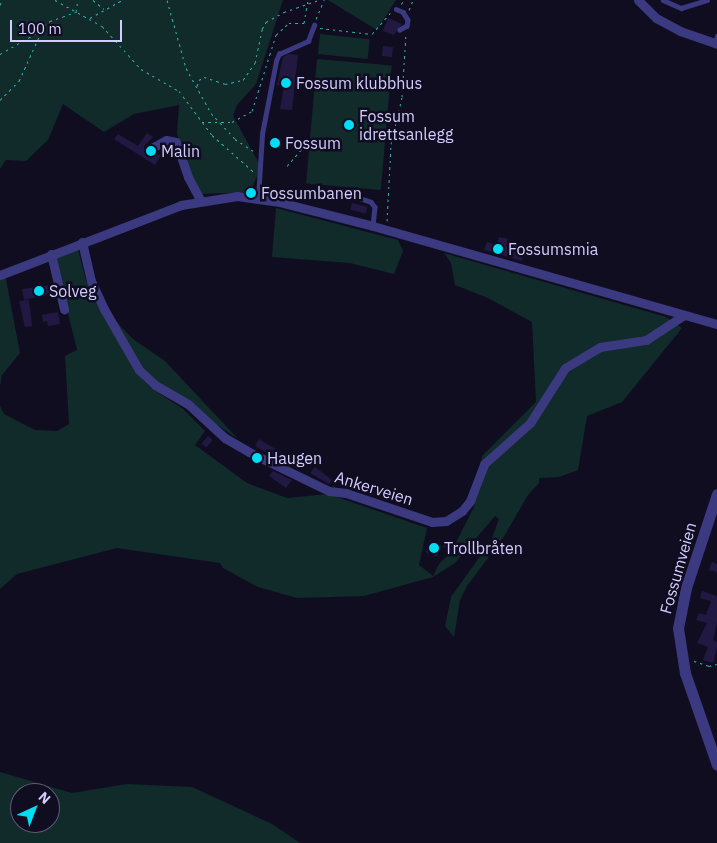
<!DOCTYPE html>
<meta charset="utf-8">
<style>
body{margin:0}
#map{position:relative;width:717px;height:843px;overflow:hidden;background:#110d21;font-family:"IBM Plex Sans",sans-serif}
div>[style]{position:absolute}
.green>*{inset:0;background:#102b2a;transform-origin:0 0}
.building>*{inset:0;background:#221942;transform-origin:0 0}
.path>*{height:1px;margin-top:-0.5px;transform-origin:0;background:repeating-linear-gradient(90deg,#2fb1a9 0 2.5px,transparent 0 6.5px)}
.service>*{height:4.5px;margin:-2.25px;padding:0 2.25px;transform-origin:2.25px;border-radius:2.25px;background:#3b3980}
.minor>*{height:9px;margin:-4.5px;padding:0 4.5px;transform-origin:4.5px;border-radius:4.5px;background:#3b3980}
.tertiary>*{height:11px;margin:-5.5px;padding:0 5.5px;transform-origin:5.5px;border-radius:5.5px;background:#3b3980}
.dots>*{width:14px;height:14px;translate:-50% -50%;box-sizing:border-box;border:2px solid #110d21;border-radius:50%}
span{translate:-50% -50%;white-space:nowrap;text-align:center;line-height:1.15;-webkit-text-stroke:5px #110d21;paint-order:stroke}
.poi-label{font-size:16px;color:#d3cdff}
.left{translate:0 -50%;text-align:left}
.street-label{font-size:16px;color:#d3cdff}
.north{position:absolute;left:10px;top:783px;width:50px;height:50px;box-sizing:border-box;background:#110d21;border:1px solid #5f5a7a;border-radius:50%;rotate:43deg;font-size:14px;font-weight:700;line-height:20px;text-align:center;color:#d3cdff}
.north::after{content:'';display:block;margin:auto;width:18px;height:22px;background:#02ddf6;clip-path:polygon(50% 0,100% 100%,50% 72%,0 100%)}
.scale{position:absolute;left:10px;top:20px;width:112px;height:22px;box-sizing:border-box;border:2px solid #d3cdff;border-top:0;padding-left:6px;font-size:15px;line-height:18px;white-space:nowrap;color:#d3cdff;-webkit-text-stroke:4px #110d21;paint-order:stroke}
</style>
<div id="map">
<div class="green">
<i style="clip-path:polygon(0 0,283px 0,256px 84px,237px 105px,233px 116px,261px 167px,250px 192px,200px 194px,188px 174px,177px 133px,179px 105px,134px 114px,104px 132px,63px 104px,48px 140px,26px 161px,6px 160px,0 169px)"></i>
<i style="clip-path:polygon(328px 0,396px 0,377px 30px)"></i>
<i style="left:320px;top:34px;width:50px;height:20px;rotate:6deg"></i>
<i style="left:317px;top:59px;width:75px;height:125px;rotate:5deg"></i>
<i style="clip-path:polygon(276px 208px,398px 240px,403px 251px,394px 274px,350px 263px,272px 257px)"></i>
<i style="clip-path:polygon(78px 249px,86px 281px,135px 372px,151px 388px,183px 409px,205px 431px,195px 445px,247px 483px,287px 498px,328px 494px,427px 528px,419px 565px,433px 576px,439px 564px,451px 552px,474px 507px,482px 456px,536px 402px,532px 322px,488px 298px,455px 285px,451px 263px,444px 253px,666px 317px,682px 328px,622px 402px,587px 416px,578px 470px,559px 477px,539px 478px,539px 483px,528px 495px,503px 538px,467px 586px,460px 600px,454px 637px,445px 626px,451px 597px,491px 541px,499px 519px,495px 516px,455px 563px,433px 577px,364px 596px,297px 598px,258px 587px,223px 568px,220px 563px,117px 548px,17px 574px,0 589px,0 406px,4px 414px,35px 430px,57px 431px,69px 424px,65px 356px,77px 350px,54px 256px)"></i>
<i style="clip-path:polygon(5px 274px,20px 353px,2px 375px,0 386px,0 277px)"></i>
<i style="clip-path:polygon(109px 314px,133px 339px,165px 361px,238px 439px,155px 382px,141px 368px)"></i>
<i style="clip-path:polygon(evenodd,0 772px,72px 793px,127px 784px,192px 787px,272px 824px,300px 843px,0 843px,0 772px,20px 793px,50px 793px,50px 823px,20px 823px,20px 793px)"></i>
</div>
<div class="building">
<i style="clip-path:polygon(388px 18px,402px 24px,394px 35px,383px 31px)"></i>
<i style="left:383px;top:46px;width:10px;height:10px;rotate:6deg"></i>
<i style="clip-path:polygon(288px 54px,298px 55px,292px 110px,280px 109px,284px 86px,277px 85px,283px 57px)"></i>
<i style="clip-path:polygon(147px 133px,153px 137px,144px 146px,145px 152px,161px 155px,155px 165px,114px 139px,118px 134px,138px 146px)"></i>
<i style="left:352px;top:203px;width:16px;height:7px;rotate:14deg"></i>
<i style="clip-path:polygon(499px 237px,508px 239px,506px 246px,524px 251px,522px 261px,484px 250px,487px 242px,497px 245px)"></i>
<i style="clip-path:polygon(52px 285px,52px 294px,24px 300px,22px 289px)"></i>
<i style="clip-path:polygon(29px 300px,32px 326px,25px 327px,19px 301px)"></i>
<i style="clip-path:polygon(58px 312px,60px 324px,48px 326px,47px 321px,43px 322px,42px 315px)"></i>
<i style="left:208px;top:436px;width:6px;height:10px;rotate:39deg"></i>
<i style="clip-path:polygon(259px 439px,290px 458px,287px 464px,255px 446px)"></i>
<i style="clip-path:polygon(315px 467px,332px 480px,329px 484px,310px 473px)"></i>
<i style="clip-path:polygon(273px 471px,292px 480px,286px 488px,269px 476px)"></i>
<i style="left:445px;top:540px;width:8px;height:7px;rotate:23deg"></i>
<i style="left:430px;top:541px;width:12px;height:12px;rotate:20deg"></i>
<i style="clip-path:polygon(712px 562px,717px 564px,717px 572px,709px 570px)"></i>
<i style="clip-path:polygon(702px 591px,717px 596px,717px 623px,713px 640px,717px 642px,717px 648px,713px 663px,703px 660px,708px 647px,697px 643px,707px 623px,696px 620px,699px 613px,706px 615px,711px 601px,700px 598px)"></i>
</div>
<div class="path">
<i style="left:55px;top:0;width:54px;rotate:29deg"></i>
<i style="left:102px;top:26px;width:58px;rotate:47.8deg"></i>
<i style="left:141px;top:69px;width:44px;rotate:30.1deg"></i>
<i style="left:179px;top:91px;width:55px;rotate:53.1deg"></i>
<i style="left:212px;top:135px;width:56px;rotate:41.4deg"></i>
<i style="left:93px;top:0;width:14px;rotate:39deg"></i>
<i style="left:167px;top:0;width:71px;rotate:74.4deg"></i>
<i style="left:186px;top:68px;width:51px;rotate:60.9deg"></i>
<i style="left:211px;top:113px;width:35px;rotate:47deg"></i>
<i style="left:235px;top:139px;width:24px;rotate:33deg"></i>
<i style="left:401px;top:4px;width:6px;rotate:-45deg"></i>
<i style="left:0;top:5px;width:5px;rotate:-68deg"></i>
<i style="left:409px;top:10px;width:11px;rotate:-68deg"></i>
<i style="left:90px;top:18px;width:37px;rotate:-29deg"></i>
<i style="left:316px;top:19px;width:21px;rotate:-67deg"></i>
<i style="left:304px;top:23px;width:23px;rotate:-80deg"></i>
<i style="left:320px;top:28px;width:52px;rotate:6.6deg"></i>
<i style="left:372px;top:34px;width:28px;rotate:-49deg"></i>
<i style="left:0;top:54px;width:46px;rotate:-29.9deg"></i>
<i style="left:197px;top:86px;width:6px;rotate:-72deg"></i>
<i style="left:199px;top:80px;width:6px;rotate:-31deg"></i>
<i style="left:204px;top:77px;width:22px;rotate:18deg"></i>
<i style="left:225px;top:84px;width:18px;rotate:-13deg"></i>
<i style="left:243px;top:80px;width:21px;rotate:-55deg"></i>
<i style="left:255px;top:63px;width:35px;rotate:-78deg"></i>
<i style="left:262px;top:29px;width:8px;rotate:-60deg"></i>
<i style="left:266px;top:22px;width:21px;rotate:-29deg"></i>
<i style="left:284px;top:12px;width:36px;rotate:-19deg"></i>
<i style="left:0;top:100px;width:27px;rotate:-45deg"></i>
<i style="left:19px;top:81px;width:60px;rotate:-65.6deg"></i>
<i style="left:44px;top:26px;width:8px;rotate:-40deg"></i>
<i style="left:50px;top:21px;width:28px;rotate:-19deg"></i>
<i style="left:76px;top:12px;width:12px;rotate:-81deg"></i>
<i style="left:202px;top:122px;width:30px"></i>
<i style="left:232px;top:122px;width:23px;rotate:-29deg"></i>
<i style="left:252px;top:111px;width:80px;rotate:-72.5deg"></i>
<i style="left:276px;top:35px;width:18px;rotate:-43deg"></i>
<i style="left:289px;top:23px;width:18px"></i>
<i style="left:287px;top:166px;width:23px;rotate:-49deg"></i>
<i style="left:387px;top:221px;width:77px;rotate:-87deg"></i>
<i style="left:391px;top:144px;width:48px;rotate:-76.8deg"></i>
<i style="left:402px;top:97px;width:63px;rotate:-86.4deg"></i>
<i style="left:694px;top:661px;width:16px;rotate:18deg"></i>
<i style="left:709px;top:666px;width:8px;rotate:-14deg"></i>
</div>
<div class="service">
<i style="left:663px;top:0;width:20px;rotate:24deg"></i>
<i style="left:681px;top:8px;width:27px;rotate:-17deg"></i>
<i style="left:396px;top:9px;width:8px;rotate:23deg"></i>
<i style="left:403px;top:12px;width:9px;rotate:58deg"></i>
<i style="left:408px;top:20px;width:6px;rotate:99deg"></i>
<i style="left:407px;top:26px;width:8px;rotate:150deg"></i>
<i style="left:715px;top:44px;width:8px;rotate:-76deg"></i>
<i style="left:347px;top:194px;width:25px;rotate:18deg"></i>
<i style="left:371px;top:202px;width:6px;rotate:51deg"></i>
<i style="left:375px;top:207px;width:19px;rotate:96deg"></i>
<i style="left:258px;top:198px;width:64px;rotate:-86.4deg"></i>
<i style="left:262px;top:134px;width:74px;rotate:-79.1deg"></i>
<i style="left:276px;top:61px;width:8px;rotate:-67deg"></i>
<i style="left:279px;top:54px;width:32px;rotate:-24deg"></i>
<i style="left:308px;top:41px;width:17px;rotate:-69deg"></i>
</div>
<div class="minor">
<i style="left:638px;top:0;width:25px;rotate:45deg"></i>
<i style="left:656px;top:18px;width:27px;rotate:28deg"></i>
<i style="left:680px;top:31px;width:39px;rotate:19deg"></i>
<i style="left:150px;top:149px;width:18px;rotate:-29deg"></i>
<i style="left:166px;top:140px;width:10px;rotate:11deg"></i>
<i style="left:176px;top:142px;width:37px;rotate:71deg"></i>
<i style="left:188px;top:177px;width:26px;rotate:62deg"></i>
<i style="left:82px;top:242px;width:40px;rotate:77deg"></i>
<i style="left:91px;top:281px;width:31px;rotate:65deg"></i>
<i style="left:104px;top:309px;width:70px;rotate:60.2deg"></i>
<i style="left:139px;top:370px;width:22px;rotate:43deg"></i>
<i style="left:155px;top:385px;width:38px;rotate:30deg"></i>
<i style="left:188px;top:404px;width:50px;rotate:42.6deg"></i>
<i style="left:225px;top:438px;width:28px;rotate:30deg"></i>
<i style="left:249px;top:452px;width:89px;rotate:26deg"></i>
<i style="left:329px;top:491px;width:17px;rotate:7deg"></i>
<i style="left:346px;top:493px;width:91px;rotate:18.6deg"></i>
<i style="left:432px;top:522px;width:14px;rotate:-4deg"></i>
<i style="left:446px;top:521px;width:19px;rotate:-32deg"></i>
<i style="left:462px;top:511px;width:13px;rotate:-51deg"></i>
<i style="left:470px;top:501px;width:40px;rotate:-69deg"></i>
<i style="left:484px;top:464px;width:62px;rotate:-41.7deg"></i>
<i style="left:530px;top:423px;width:65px;rotate:-57.5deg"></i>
<i style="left:565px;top:368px;width:41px;rotate:-31deg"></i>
<i style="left:600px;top:347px;width:47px;rotate:-8.7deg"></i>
<i style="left:646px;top:340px;width:45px;rotate:-33.3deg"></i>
<i style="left:51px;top:254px;width:57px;rotate:76.7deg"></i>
<i style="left:0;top:275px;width:194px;rotate:-21.1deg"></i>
<i style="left:181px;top:205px;width:57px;rotate:-9.1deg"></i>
<i style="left:237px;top:196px;width:42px;rotate:8.1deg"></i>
<i style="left:279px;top:202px;width:97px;rotate:14.3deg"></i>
<i style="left:373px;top:226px;width:358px;rotate:15.9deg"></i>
</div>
<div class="tertiary">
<i style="left:717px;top:494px;width:99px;rotate:108.3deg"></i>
<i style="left:686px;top:588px;width:41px;rotate:101.3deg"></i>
<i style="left:678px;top:628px;width:46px;rotate:81.2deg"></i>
<i style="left:685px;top:673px;width:97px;rotate:70.8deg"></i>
</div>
<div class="dots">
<i style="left:286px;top:83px;background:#02ddf6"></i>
<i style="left:349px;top:125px;background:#02ddf6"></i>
<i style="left:275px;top:143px;background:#02ddf6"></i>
<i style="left:151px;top:151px;background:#02ddf6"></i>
<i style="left:251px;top:193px;background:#02ddf6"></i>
<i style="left:498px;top:249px;background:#02ddf6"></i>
<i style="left:39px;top:291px;background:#02ddf6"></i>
<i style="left:257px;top:458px;background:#02ddf6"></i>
<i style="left:434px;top:548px;background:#02ddf6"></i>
</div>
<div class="poi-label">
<span class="left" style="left:296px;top:83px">Fossum klubbhus</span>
<span class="left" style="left:359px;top:125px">Fossum<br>idrettsanlegg</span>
<span class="left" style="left:285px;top:143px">Fossum</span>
<span class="left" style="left:161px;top:151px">Malin</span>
<span class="left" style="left:261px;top:193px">Fossumbanen</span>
<span class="left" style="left:508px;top:249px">Fossumsmia</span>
<span class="left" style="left:49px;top:291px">Solveg</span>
<span class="left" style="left:267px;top:458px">Haugen</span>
<span class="left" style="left:444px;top:548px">Trollbråten</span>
</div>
<div class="street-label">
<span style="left:374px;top:488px;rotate:17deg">Ankerveien</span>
<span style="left:678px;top:568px;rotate:-74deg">Fossumveien</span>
</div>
<div class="north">N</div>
<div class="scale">100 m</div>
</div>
